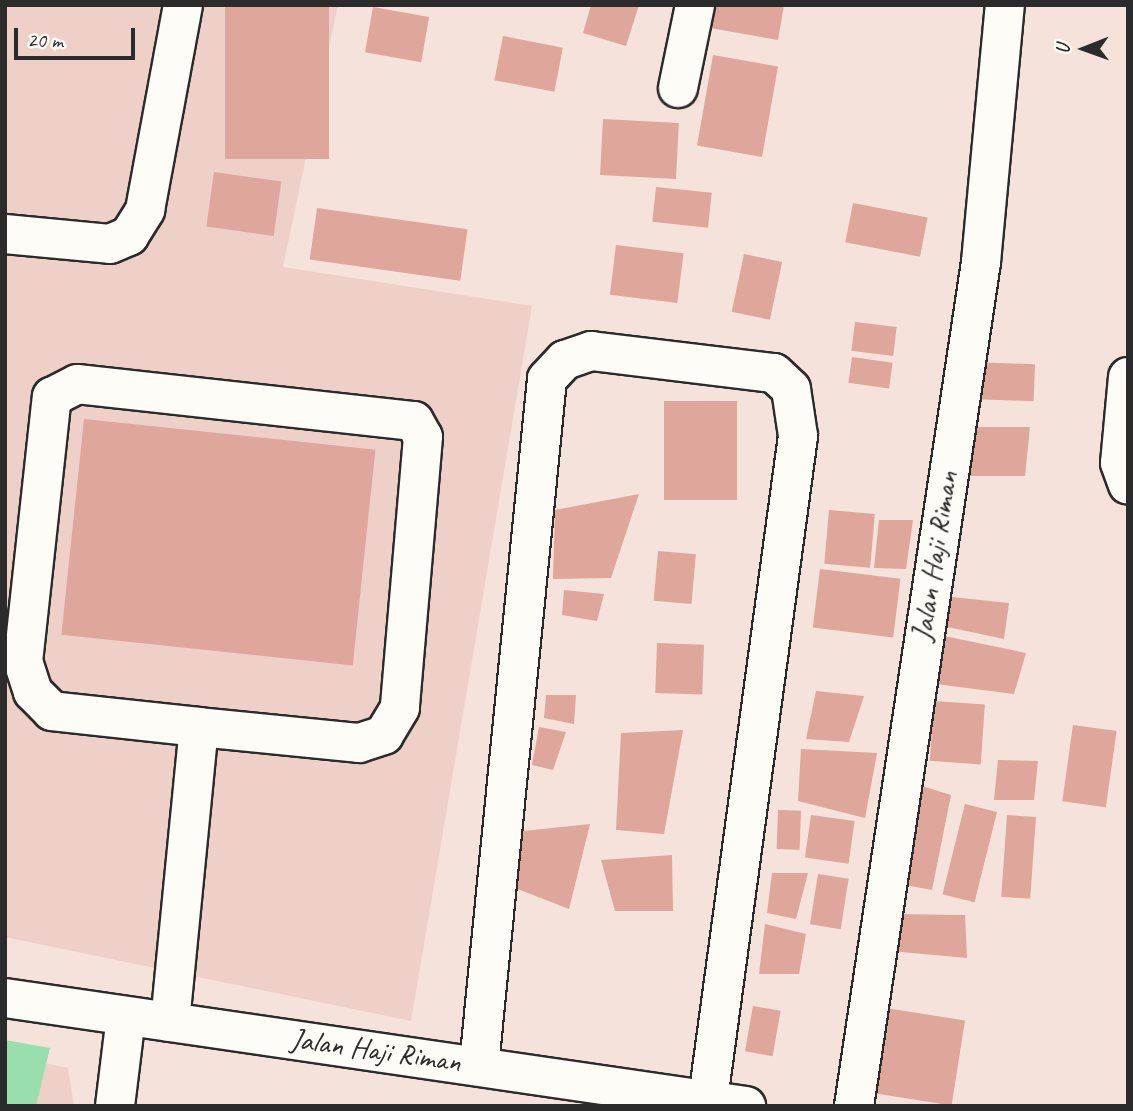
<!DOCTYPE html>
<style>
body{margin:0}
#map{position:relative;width:1133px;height:1111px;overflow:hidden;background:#f4e2db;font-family:Caveat,sans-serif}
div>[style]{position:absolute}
.built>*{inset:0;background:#eed0c8}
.green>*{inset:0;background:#98dfad}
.building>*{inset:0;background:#dfa69b;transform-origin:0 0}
.roads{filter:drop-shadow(2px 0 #2b2b2b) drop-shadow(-2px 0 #2b2b2b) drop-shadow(0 2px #2b2b2b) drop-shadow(0 -2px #2b2b2b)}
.minor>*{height:38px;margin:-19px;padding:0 19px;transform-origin:19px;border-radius:19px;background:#fdfcf7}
span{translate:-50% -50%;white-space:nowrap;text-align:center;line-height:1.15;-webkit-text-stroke:6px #fdfcf7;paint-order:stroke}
.street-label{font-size:30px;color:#2b2b2b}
.frame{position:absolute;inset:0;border:7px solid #2b2b2b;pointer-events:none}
.north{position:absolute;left:1049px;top:14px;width:70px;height:70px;-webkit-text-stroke:5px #fdfcf7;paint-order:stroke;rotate:269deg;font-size:19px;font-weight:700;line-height:28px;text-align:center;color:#2b2b2b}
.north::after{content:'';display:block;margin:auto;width:24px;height:32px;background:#2b2b2b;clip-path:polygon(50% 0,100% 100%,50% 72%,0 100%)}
.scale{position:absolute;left:14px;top:28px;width:121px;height:32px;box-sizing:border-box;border:4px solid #2b2b2b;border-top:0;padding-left:9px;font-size:21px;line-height:24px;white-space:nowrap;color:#2b2b2b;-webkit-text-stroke:5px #fdfcf7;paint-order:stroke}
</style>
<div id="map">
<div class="built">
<i style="clip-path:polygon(5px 5px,338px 5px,283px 267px,532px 306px,411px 1021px,5px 937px)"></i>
<i style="clip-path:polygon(5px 1055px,68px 1068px,74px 1106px,5px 1106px)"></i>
</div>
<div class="green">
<i style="clip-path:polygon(5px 1040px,50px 1048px,36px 1106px,5px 1106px)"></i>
</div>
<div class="building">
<i style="left:225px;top:5px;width:104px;height:154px"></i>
<i style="clip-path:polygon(591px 5px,639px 5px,626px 46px,583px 33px)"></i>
<i style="clip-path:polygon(703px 5px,784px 5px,778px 40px,699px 26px)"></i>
<i style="left:373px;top:7px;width:57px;height:46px;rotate:10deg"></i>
<i style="left:503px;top:36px;width:61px;height:45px;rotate:11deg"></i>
<i style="left:713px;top:55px;width:66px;height:92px;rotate:10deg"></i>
<i style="left:603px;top:119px;width:76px;height:56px;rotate:3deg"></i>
<i style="left:214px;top:172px;width:68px;height:55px;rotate:8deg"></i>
<i style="left:656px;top:187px;width:56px;height:35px;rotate:6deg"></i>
<i style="left:853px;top:203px;width:76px;height:40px;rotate:11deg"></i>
<i style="left:317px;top:208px;width:152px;height:52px;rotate:8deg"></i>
<i style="left:616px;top:245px;width:68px;height:50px;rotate:7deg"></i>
<i style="left:744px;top:254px;width:39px;height:59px;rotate:12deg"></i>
<i style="left:855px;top:322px;width:42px;height:29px;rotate:7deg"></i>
<i style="left:852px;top:357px;width:41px;height:26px;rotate:8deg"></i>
<i style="left:971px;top:362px;width:64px;height:37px;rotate:2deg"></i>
<i style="left:737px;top:401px;width:99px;height:73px;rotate:90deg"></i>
<i style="left:84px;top:419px;width:293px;height:217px;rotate:6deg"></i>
<i style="clip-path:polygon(964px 427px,1030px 427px,1025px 476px,956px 476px)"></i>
<i style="clip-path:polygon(639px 494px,611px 578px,553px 579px,555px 510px)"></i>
<i style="left:829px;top:510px;width:46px;height:54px;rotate:5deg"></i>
<i style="clip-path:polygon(879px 520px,913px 520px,906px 569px,874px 568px)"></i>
<i style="left:658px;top:551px;width:38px;height:50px;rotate:5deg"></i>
<i style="left:820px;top:569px;width:81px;height:59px;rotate:7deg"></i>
<i style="clip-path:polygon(564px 590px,604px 594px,597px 621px,562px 615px)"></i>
<i style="clip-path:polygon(942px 596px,1009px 603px,1004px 639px,938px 625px)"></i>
<i style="clip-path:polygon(944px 636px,1026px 653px,1014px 694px,936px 684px)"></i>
<i style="left:657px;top:643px;width:47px;height:50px;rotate:2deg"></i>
<i style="clip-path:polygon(816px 691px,864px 696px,849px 742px,806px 739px)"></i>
<i style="clip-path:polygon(546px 695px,576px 695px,574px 724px,544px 718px)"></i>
<i style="left:934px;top:701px;width:51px;height:60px;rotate:4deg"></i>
<i style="left:1073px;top:725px;width:44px;height:77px;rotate:8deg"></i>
<i style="clip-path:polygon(539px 727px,566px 732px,553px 770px,532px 765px)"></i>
<i style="clip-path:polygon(683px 730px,664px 834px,616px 830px,621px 733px)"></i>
<i style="clip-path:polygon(801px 749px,877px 753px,865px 818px,798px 801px)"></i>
<i style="clip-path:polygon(998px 760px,1038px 761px,1034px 800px,994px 800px)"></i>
<i style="clip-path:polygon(919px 785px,951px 795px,932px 890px,905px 885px)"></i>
<i style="left:965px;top:804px;width:33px;height:93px;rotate:14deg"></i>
<i style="left:778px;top:810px;width:23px;height:39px;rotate:2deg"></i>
<i style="left:811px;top:815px;width:44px;height:43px;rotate:8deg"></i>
<i style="left:1007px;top:815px;width:29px;height:82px;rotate:4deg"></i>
<i style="clip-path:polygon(590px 824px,569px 909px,510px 886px,514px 832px)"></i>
<i style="clip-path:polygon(672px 855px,673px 911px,615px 911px,601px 860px)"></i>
<i style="clip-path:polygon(772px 873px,808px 873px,796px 919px,767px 913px)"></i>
<i style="left:818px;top:874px;width:31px;height:51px;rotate:9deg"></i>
<i style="clip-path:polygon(893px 914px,965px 915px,967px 958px,890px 951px)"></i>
<i style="clip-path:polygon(765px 924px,806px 934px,799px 974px,759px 974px)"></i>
<i style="left:753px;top:1006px;width:28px;height:46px;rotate:10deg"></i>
<i style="left:886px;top:1008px;width:80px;height:86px;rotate:9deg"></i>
</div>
<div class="roads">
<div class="minor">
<i style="left:678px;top:88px;width:85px;rotate:-78.4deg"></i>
<i style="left:5px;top:234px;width:105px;rotate:5.4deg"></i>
<i style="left:110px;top:244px;width:21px;rotate:-23deg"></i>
<i style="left:129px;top:236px;width:31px;rotate:-58deg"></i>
<i style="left:145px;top:210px;width:208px;rotate:-79.5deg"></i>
<i style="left:1128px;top:377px;width:86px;rotate:95.3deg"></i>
<i style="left:1120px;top:463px;width:23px;rotate:70deg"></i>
<i style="left:5px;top:998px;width:749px;rotate:8.29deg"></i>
<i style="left:170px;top:1022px;width:296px;rotate:-84.4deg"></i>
<i style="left:199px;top:727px;width:148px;rotate:-173.8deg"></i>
<i style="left:52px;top:711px;width:27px;rotate:-135deg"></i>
<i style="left:33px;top:692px;width:32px;rotate:-108deg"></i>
<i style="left:23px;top:662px;width:267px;rotate:-83.8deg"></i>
<i style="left:52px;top:397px;width:28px;rotate:-27deg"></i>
<i style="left:77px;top:384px;width:339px;rotate:6.3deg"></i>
<i style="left:414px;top:421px;width:18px;rotate:61deg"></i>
<i style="left:423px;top:437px;width:272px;rotate:94.9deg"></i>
<i style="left:400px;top:708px;width:31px;rotate:121deg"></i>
<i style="left:384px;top:735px;width:26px;rotate:162deg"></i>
<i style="left:359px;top:743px;width:161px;rotate:-174.3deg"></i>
<i style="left:479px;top:1065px;width:689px;rotate:-84.34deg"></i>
<i style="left:547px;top:379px;width:26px;rotate:-47deg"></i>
<i style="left:565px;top:360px;width:28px;rotate:-19deg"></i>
<i style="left:591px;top:351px;width:184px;rotate:6.9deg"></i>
<i style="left:774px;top:373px;width:23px;rotate:43deg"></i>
<i style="left:791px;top:389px;width:48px;rotate:81.5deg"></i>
<i style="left:798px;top:436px;width:669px;rotate:97.73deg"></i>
<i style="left:115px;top:1106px;width:90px;rotate:-83deg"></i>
<i style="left:854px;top:1106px;width:854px;rotate:-81.44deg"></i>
<i style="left:981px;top:262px;width:258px;rotate:-84.7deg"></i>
</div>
</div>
<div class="street-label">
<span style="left:934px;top:556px;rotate:-81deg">Jalan Haji Riman</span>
<span style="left:376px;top:1050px;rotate:8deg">Jalan Haji Riman</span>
</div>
<div class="frame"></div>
<div class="north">U</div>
<div class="scale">20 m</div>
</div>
